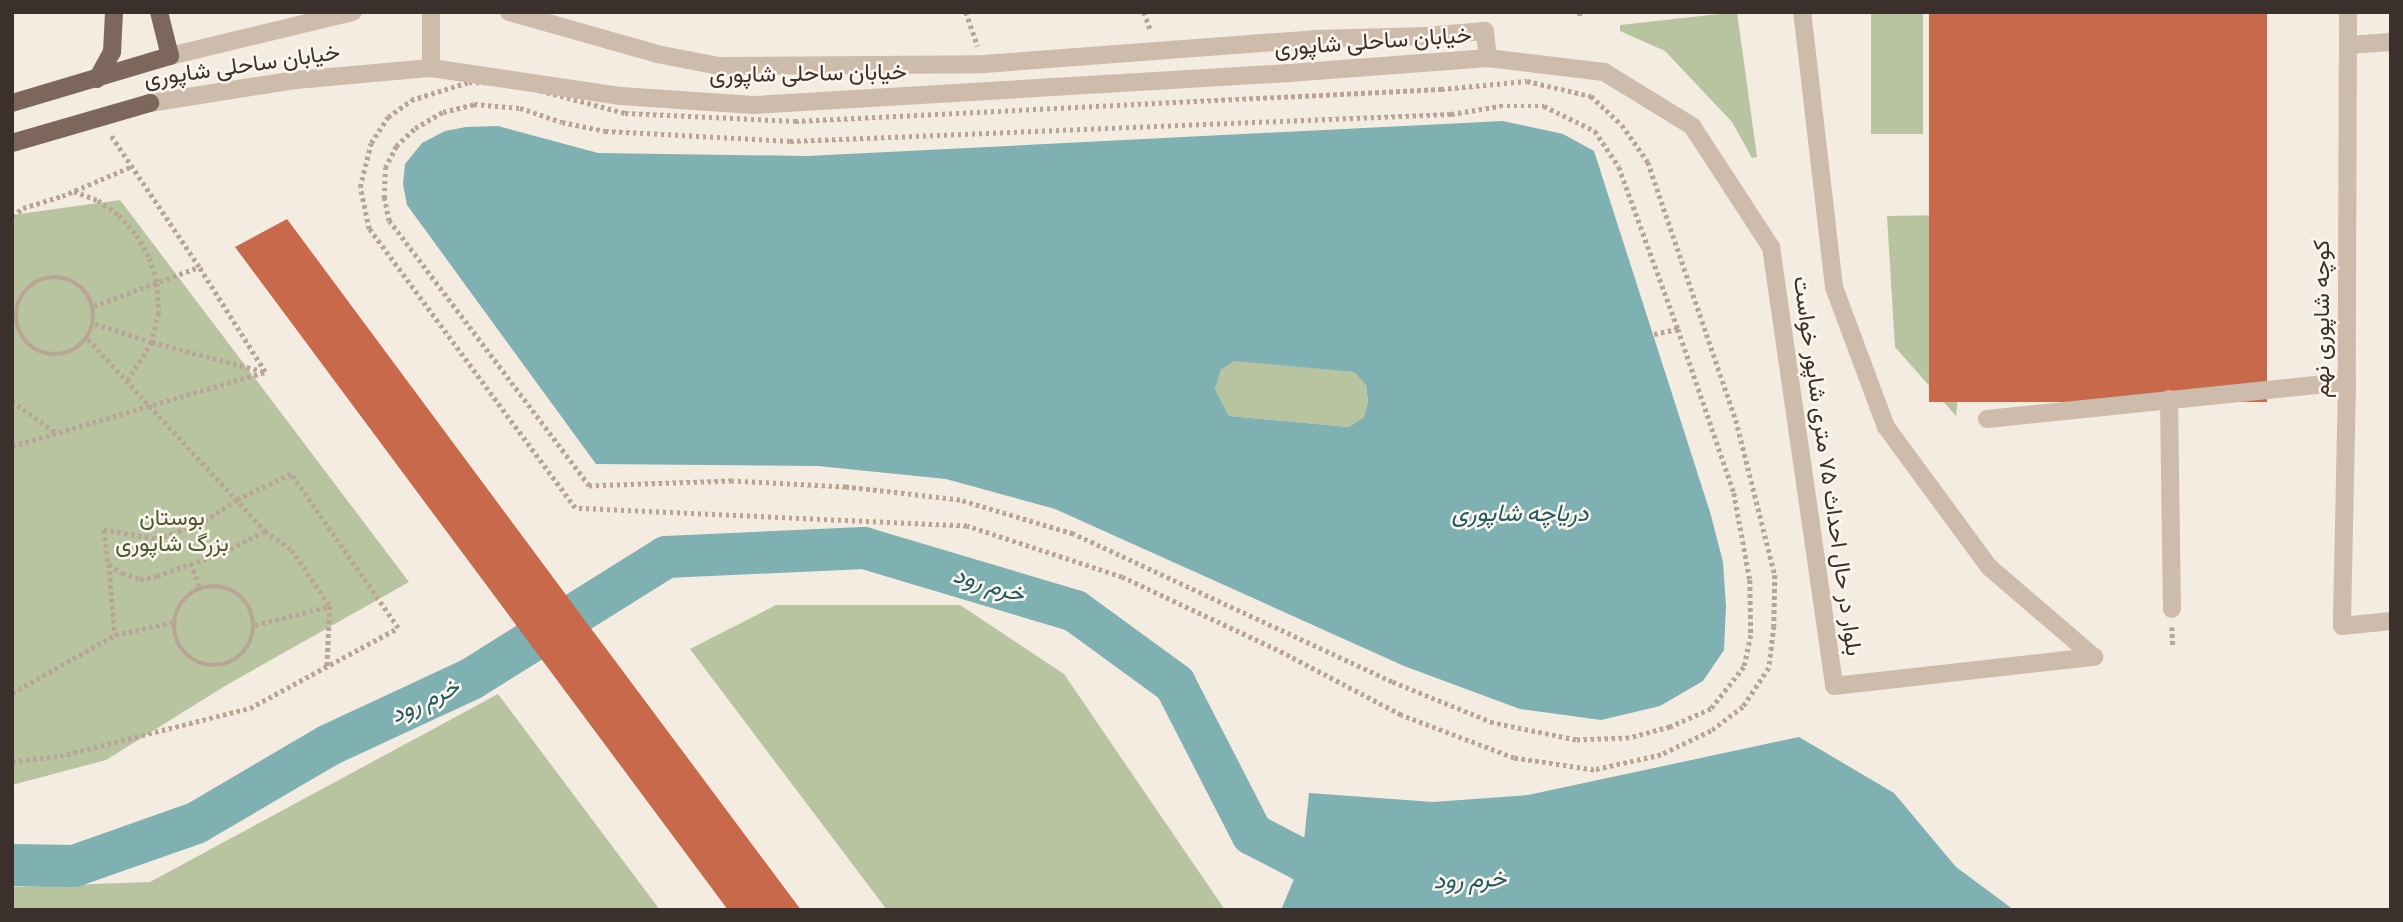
<!DOCTYPE html>
<meta charset="utf-8">
<style>
body{margin:0}
#map{position:relative;width:2403px;height:922px;overflow:hidden;background:#f4ebe1;font-family:Karla,Vazirmatn,sans-serif}
div>[style]{position:absolute}
.green>*{inset:0;background:#b8c4a0;transform-origin:0 0}
.water>*{inset:0;background:#7fb0b2}
.river>*{height:42px;margin:-21px;padding:0 21px;transform-origin:21px;border-radius:21px;background:#7fb0b2}
.building>*{inset:0;background:#c8694b;transform-origin:0 0}
.path>*{height:4.5px;margin-top:-2.25px;transform-origin:0;background:repeating-linear-gradient(90deg,#b9a596 0 3.5px,transparent 0 7px)}
.path>.ring{margin:-2.25px;padding:0;box-sizing:content-box;background:none;border:4.5px solid #b9a596;border-radius:50%}
.minor>*{height:18px;margin:-9px;padding:0 9px;transform-origin:9px;border-radius:9px;background:#cdbbac}
.major>*{height:18px;margin:-9px;padding:0 9px;transform-origin:9px;border-radius:9px;background:#7d675c}
span{translate:-50% -50%;white-space:nowrap;text-align:center;line-height:1.15;-webkit-text-stroke:5px #fbf5ee;paint-order:stroke}
.street-label{font-size:23px;color:#3b302b}
.park-label{font-size:23px;color:#4a5a2e}
.water-label{font-size:24px;color:#1f5a5e;font-style:italic}
.frame{position:absolute;inset:0;border:14px solid #3b302b;pointer-events:none}
</style>
<div id="map">
<div class="green">
<i style="clip-path:polygon(1737px 12px,1757px 157px,1752px 158px,1732px 122px,1665px 51px,1620px 31px,1620px 25px)"></i>
<i style="left:1871px;top:12px;width:52px;height:122px"></i>
<i style="clip-path:polygon(120px 200px,409px 582px,225px 686px,106px 760px,12px 785px,12px 215px)"></i>
<i style="clip-path:polygon(1941px 215px,1958px 397px,1956px 416px,1895px 347px,1887px 216px)"></i>
<i style="clip-path:polygon(1234px 360px,1354px 372px,1366px 385px,1368px 402px,1364px 417px,1349px 427px,1229px 416px,1215px 389px,1221px 370px)"></i>
<i style="clip-path:polygon(776px 605px,960px 605px,1064px 674px,1225px 910px,887px 910px,690px 649px)"></i>
<i style="clip-path:polygon(498px 694px,660px 910px,12px 910px,12px 887px,150px 882px)"></i>
</div>
<div class="water">
<i style="clip-path:polygon(evenodd,1503px 121px,1563px 134px,1594px 151px,1710px 512px,1723px 562px,1726px 607px,1724px 650px,1703px 681px,1660px 706px,1601px 720px,1520px 709px,1404px 666px,1055px 509px,946px 479px,818px 466px,596px 464px,407px 205px,403px 184px,405px 164px,422px 143px,445px 131px,466px 127px,498px 126px,598px 153px,807px 156px,1503px 121px,1234px 361px,1354px 372px,1366px 385px,1368px 402px,1364px 417px,1349px 427px,1229px 416px,1215px 389px,1221px 370px,1234px 361px)"></i>
<i style="clip-path:polygon(1799px 737px,1894px 793px,1956px 867px,2014px 910px,1281px 910px,1302px 860px,1309px 793px,1433px 802px,1528px 795px)"></i>
</div>
<div class="river">
<i style="left:12px;top:865px;width:62px;rotate:0.9deg"></i>
<i style="left:74px;top:866px;width:129px;rotate:-19.4deg"></i>
<i style="left:196px;top:823px;width:154px;rotate:-30.4deg"></i>
<i style="left:329px;top:745px;width:157px;rotate:-24.9deg"></i>
<i style="left:471px;top:679px;width:230px;rotate:-32deg"></i>
<i style="left:666px;top:557px;width:198px;rotate:-2.6deg"></i>
<i style="left:864px;top:548px;width:220px;rotate:16.6deg"></i>
<i style="left:1075px;top:611px;width:124px;rotate:36.1deg"></i>
<i style="left:1175px;top:684px;width:169px;rotate:62.8deg"></i>
<i style="left:1252px;top:834px;width:56px;rotate:27.5deg"></i>
<i style="left:1302px;top:860px;width:58px;rotate:12.8deg"></i>
</div>
<div class="building">
<i style="left:1929px;top:12px;width:338px;height:390px"></i>
<i style="clip-path:polygon(287px 219px,575px 607px,801px 910px,728px 910px,235px 247px)"></i>
</div>
<div class="path">
<i style="left:966px;top:12px;width:36px;rotate:71deg"></i>
<i style="left:1144px;top:12px;width:20px;rotate:70deg"></i>
<i style="left:1580px;top:12px;width:4px;rotate:90deg"></i>
<i style="left:1527px;top:81px;width:66px;rotate:13.2deg"></i>
<i style="left:1591px;top:96px;width:42px;rotate:43.1deg"></i>
<i style="left:1622px;top:125px;width:45px;rotate:54.9deg"></i>
<i style="left:1648px;top:162px;width:273px;rotate:71.2deg"></i>
<i style="left:1736px;top:420px;width:160px;rotate:75.9deg"></i>
<i style="left:1775px;top:575px;width:51px;rotate:91.1deg"></i>
<i style="left:1774px;top:626px;width:42px;rotate:96.8deg"></i>
<i style="left:1769px;top:668px;width:47px;rotate:123.7deg"></i>
<i style="left:1743px;top:707px;width:40px;rotate:143deg"></i>
<i style="left:1711px;top:731px;width:55px;rotate:154.4deg"></i>
<i style="left:1661px;top:755px;width:69px;rotate:167.4deg"></i>
<i style="left:1594px;top:770px;width:81px;rotate:-171.5deg"></i>
<i style="left:1514px;top:758px;width:121px;rotate:-159.2deg"></i>
<i style="left:1401px;top:715px;width:140px;rotate:-152.3deg"></i>
<i style="left:1277px;top:650px;width:171px;rotate:-154.8deg"></i>
<i style="left:1122px;top:577px;width:163px;rotate:-161.8deg"></i>
<i style="left:967px;top:526px;width:392px;rotate:-177.4deg"></i>
<i style="left:575px;top:508px;width:347px;rotate:-126.4deg"></i>
<i style="left:369px;top:229px;width:43px;rotate:-102.1deg"></i>
<i style="left:360px;top:187px;width:45px;rotate:-76deg"></i>
<i style="left:371px;top:143px;width:31px;rotate:-57deg"></i>
<i style="left:388px;top:117px;width:29px;rotate:-36deg"></i>
<i style="left:411px;top:100px;width:61px;rotate:-17.2deg"></i>
<i style="left:469px;top:82px;width:44px;rotate:1.3deg"></i>
<i style="left:513px;top:83px;width:116px;rotate:15deg"></i>
<i style="left:625px;top:113px;width:170px;rotate:2.7deg"></i>
<i style="left:795px;top:121px;width:647px;rotate:-2.84deg"></i>
<i style="left:1441px;top:89px;width:86px;rotate:-5.3deg"></i>
<i style="left:474px;top:104px;width:46px;rotate:5deg"></i>
<i style="left:520px;top:108px;width:44px;rotate:18.4deg"></i>
<i style="left:562px;top:122px;width:44px;rotate:11.8deg"></i>
<i style="left:605px;top:131px;width:185px;rotate:3.1deg"></i>
<i style="left:790px;top:141px;width:662px;rotate:-2.34deg"></i>
<i style="left:1451px;top:114px;width:50px;rotate:-9.3deg"></i>
<i style="left:1500px;top:106px;width:44px"></i>
<i style="left:1544px;top:106px;width:57px;rotate:26.1deg"></i>
<i style="left:1595px;top:131px;width:43px;rotate:56.3deg"></i>
<i style="left:1619px;top:167px;width:172px;rotate:70deg"></i>
<i style="left:1678px;top:329px;width:173px;rotate:71.1deg"></i>
<i style="left:1734px;top:493px;width:88px;rotate:79.6deg"></i>
<i style="left:1750px;top:580px;width:55px;rotate:89deg"></i>
<i style="left:1751px;top:635px;width:33px;rotate:102deg"></i>
<i style="left:1744px;top:667px;width:53px;rotate:128.2deg"></i>
<i style="left:1711px;top:709px;width:45px;rotate:156.3deg"></i>
<i style="left:1670px;top:727px;width:42px;rotate:165deg"></i>
<i style="left:1629px;top:738px;width:53px;rotate:177.8deg"></i>
<i style="left:1576px;top:740px;width:85px;rotate:-168.4deg"></i>
<i style="left:1493px;top:723px;width:109px;rotate:-157.9deg"></i>
<i style="left:1392px;top:682px;width:352px;rotate:-155.1deg"></i>
<i style="left:1073px;top:534px;width:118px;rotate:-163.3deg"></i>
<i style="left:960px;top:500px;width:115px;rotate:-173.5deg"></i>
<i style="left:846px;top:487px;width:114px;rotate:-177deg"></i>
<i style="left:732px;top:481px;width:143px;rotate:178deg"></i>
<i style="left:589px;top:486px;width:332px;rotate:-127deg"></i>
<i style="left:389px;top:221px;width:24px;rotate:-102deg"></i>
<i style="left:384px;top:198px;width:30px;rotate:-88deg"></i>
<i style="left:385px;top:168px;width:25px;rotate:-63deg"></i>
<i style="left:396px;top:146px;width:26px;rotate:-43deg"></i>
<i style="left:415px;top:128px;width:32px;rotate:-30deg"></i>
<i style="left:443px;top:112px;width:32px;rotate:-14deg"></i>
<i style="left:74px;top:191px;width:26px;rotate:21deg"></i>
<i style="left:98px;top:200px;width:26px;rotate:36deg"></i>
<i style="left:119px;top:215px;width:27px;rotate:48deg"></i>
<i style="left:137px;top:235px;width:26px;rotate:61deg"></i>
<i style="left:150px;top:258px;width:26px;rotate:74deg"></i>
<i style="left:157px;top:283px;width:30px;rotate:86deg"></i>
<i style="left:159px;top:313px;width:30px;rotate:104deg"></i>
<i style="left:152px;top:342px;width:47px;rotate:122deg"></i>
<i style="left:12px;top:216px;width:14px;rotate:-36deg"></i>
<i style="left:23px;top:208px;width:41px;rotate:-17.1deg"></i>
<i style="left:62px;top:196px;width:74px;rotate:-23.1deg"></i>
<i class="ring" style="left:16px;top:277px;width:73.5px;height:73.5px"></i>
<i style="left:94px;top:306px;width:112px;rotate:-20.4deg"></i>
<i style="left:199px;top:267px;width:161px;rotate:-123.9deg"></i>
<i style="left:95px;top:324px;width:60px;rotate:17.5deg"></i>
<i style="left:152px;top:342px;width:114px;rotate:14.8deg"></i>
<i style="left:1654px;top:334px;width:25px;rotate:-12deg"></i>
<i style="left:88px;top:339px;width:261px;rotate:47.3deg"></i>
<i style="left:265px;top:531px;width:33px;rotate:35deg"></i>
<i style="left:292px;top:550px;width:68px;rotate:55.8deg"></i>
<i style="left:330px;top:606px;width:63px;rotate:92.7deg"></i>
<i style="left:12px;top:401px;width:54px;rotate:36deg"></i>
<i style="left:12px;top:446px;width:264px;rotate:-16.3deg"></i>
<i style="left:265px;top:372px;width:124px;rotate:-122.2deg"></i>
<i style="left:191px;top:563px;width:27px;rotate:70deg"></i>
<i style="left:109px;top:564px;width:71px;rotate:85.2deg"></i>
<i class="ring" style="left:174px;top:586px;width:75.5px;height:75.5px"></i>
<i style="left:255px;top:625px;width:77px;rotate:-14.2deg"></i>
<i style="left:2172px;top:627px;width:18px;rotate:87deg"></i>
<i style="left:12px;top:693px;width:118px;rotate:-29.4deg"></i>
<i style="left:115px;top:635px;width:59px;rotate:-12.6deg"></i>
<i style="left:12px;top:761px;width:48px;rotate:-5.9deg"></i>
<i style="left:60px;top:756px;width:196px;rotate:-14.2deg"></i>
<i style="left:250px;top:708px;width:168px;rotate:-28.4deg"></i>
<i style="left:398px;top:628px;width:188px;rotate:-124.8deg"></i>
<i style="left:291px;top:474px;width:60px;rotate:154.3deg"></i>
<i style="left:237px;top:500px;width:36px;rotate:146deg"></i>
<i style="left:207px;top:520px;width:37px;rotate:158deg"></i>
<i style="left:173px;top:534px;width:19px;rotate:164deg"></i>
<i style="left:155px;top:539px;width:52px;rotate:-170deg"></i>
<i style="left:104px;top:530px;width:34px;rotate:82deg"></i>
<i style="left:109px;top:564px;width:16px;rotate:35deg"></i>
<i style="left:122px;top:573px;width:19px;rotate:18deg"></i>
<i style="left:140px;top:579px;width:17px;rotate:-10deg"></i>
<i style="left:157px;top:576px;width:71px;rotate:-19.7deg"></i>
<i style="left:224px;top:552px;width:46px;rotate:-27.1deg"></i>
</div>
<div class="minor">
<i style="left:509px;top:12px;width:154px;rotate:15.8deg"></i>
<i style="left:657px;top:54px;width:63px;rotate:11deg"></i>
<i style="left:719px;top:66px;width:265px;rotate:-0.4deg"></i>
<i style="left:984px;top:64px;width:332px;rotate:-4.3deg"></i>
<i style="left:1315px;top:39px;width:112px;rotate:-1.5deg"></i>
<i style="left:1427px;top:36px;width:58px;rotate:-4.9deg"></i>
<i style="left:1485px;top:31px;width:27px;rotate:84deg"></i>
<i style="left:2348px;top:12px;width:370px;rotate:90.2deg"></i>
<i style="left:2347px;top:382px;width:244px;rotate:91.2deg"></i>
<i style="left:2342px;top:626px;width:49px;rotate:-5.8deg"></i>
<i style="left:2348px;top:45px;width:43px;rotate:-4deg"></i>
<i style="left:170px;top:56px;width:188px;rotate:-13.5deg"></i>
<i style="left:431px;top:68px;width:56px;rotate:-90deg"></i>
<i style="left:150px;top:103px;width:148px;rotate:-9deg"></i>
<i style="left:296px;top:80px;width:136px;rotate:-5.1deg"></i>
<i style="left:431px;top:68px;width:192px;rotate:8.4deg"></i>
<i style="left:621px;top:96px;width:133px;rotate:3.9deg"></i>
<i style="left:754px;top:105px;width:536px;rotate:-3.42deg"></i>
<i style="left:1289px;top:73px;width:200px;rotate:-4.3deg"></i>
<i style="left:1488px;top:58px;width:117px;rotate:6.9deg"></i>
<i style="left:1604px;top:72px;width:103px;rotate:31.5deg"></i>
<i style="left:1692px;top:126px;width:145px;rotate:56.9deg"></i>
<i style="left:1771px;top:247px;width:443px;rotate:81.8deg"></i>
<i style="left:1834px;top:686px;width:262px;rotate:-6.4deg"></i>
<i style="left:2094px;top:657px;width:138px;rotate:-139.4deg"></i>
<i style="left:1989px;top:567px;width:174px;rotate:-126.3deg"></i>
<i style="left:1886px;top:427px;width:149px;rotate:-110.4deg"></i>
<i style="left:1834px;top:287px;width:277px;rotate:-96.6deg"></i>
<i style="left:2169px;top:399px;width:210px;rotate:89.2deg"></i>
<i style="left:1987px;top:419px;width:362px;rotate:-5.9deg"></i>
</div>
<div class="major">
<i style="left:97px;top:79px;width:31px;rotate:-61deg"></i>
<i style="left:112px;top:52px;width:40px;rotate:-87.1deg"></i>
<i style="left:12px;top:103px;width:165px;rotate:-16.6deg"></i>
<i style="left:170px;top:56px;width:45px;rotate:-104deg"></i>
<i style="left:12px;top:143px;width:144px;rotate:-16.2deg"></i>
</div>
<div class="street-label">
<span style="left:1373px;top:42px;rotate:-4deg">خیابان ساحلی شاپوری</span>
<span style="left:242px;top:66px;rotate:-8deg">خیابان ساحلی شاپوری</span>
<span style="left:808px;top:74px;rotate:-1deg">خیابان ساحلی شاپوری</span>
<span style="left:2322px;top:319px;rotate:-90deg">کوچه شاپوری نهم</span>
<span style="left:1827px;top:466px;rotate:82deg">بلوار در حال احداث ۷۵ متری شاپور خواست</span>
</div>
<div class="park-label">
<span style="left:172px;top:531px">بوستان<br>بزرگ شاپوری</span>
</div>
<div class="water-label">
<span style="left:1520px;top:514px">دریاچه شاپوری</span>
<span style="left:989px;top:585px;rotate:17deg">خرم رود</span>
<span style="left:425px;top:701px;rotate:-25deg">خرم رود</span>
<span style="left:1470px;top:880px;rotate:-2deg">خرم رود</span>
</div>
<div class="frame"></div>
</div>
